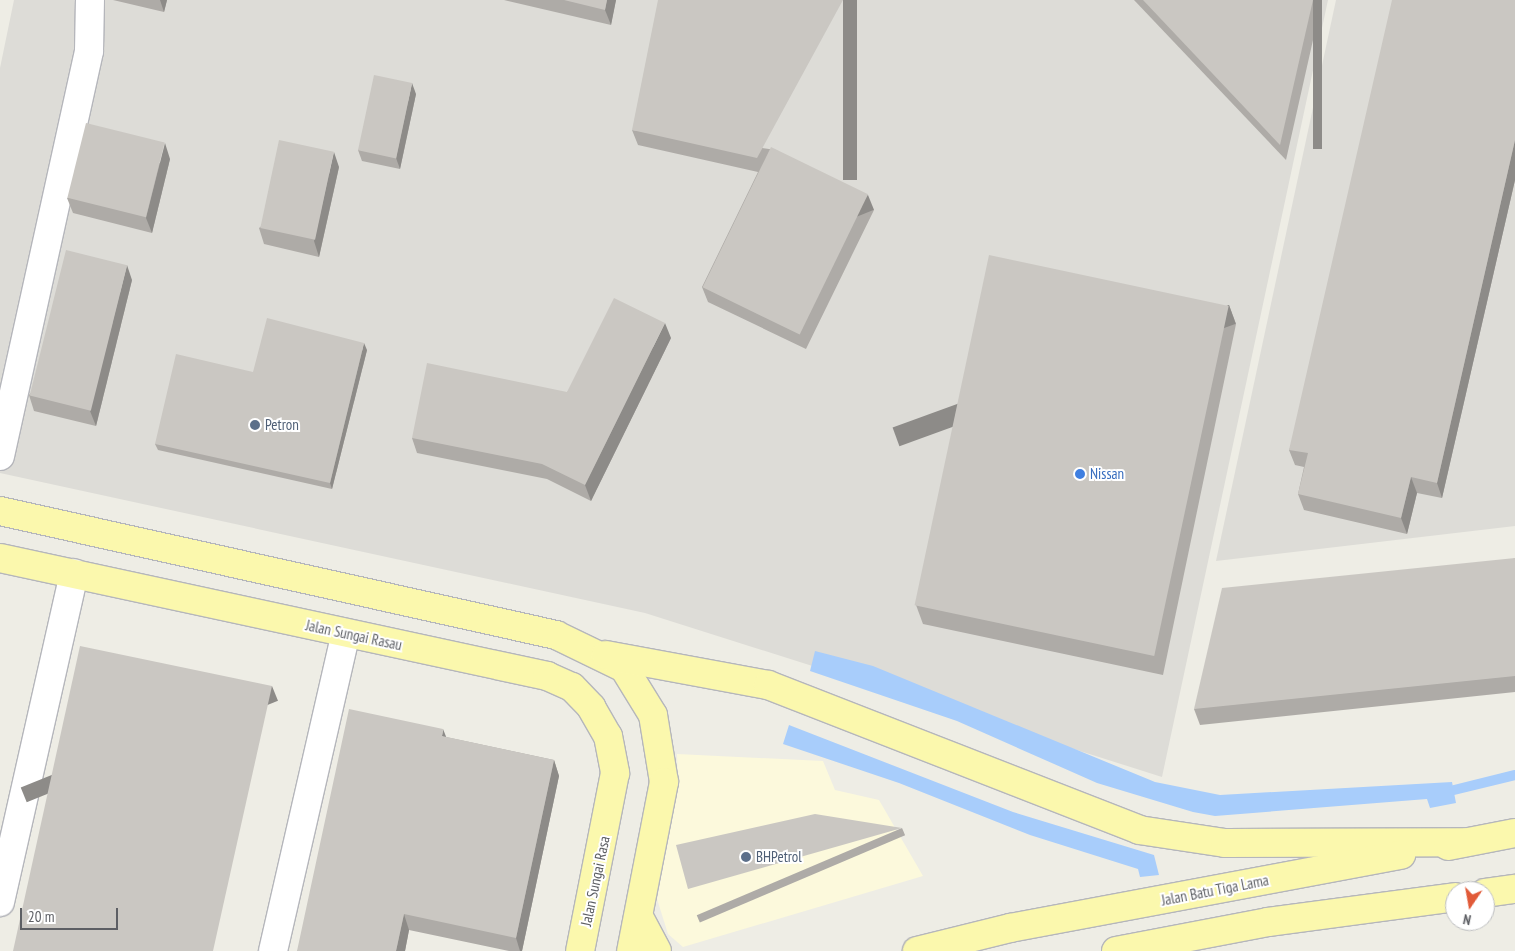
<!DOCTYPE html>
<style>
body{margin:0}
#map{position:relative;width:1515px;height:951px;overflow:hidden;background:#eeede5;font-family:"PT Sans Narrow",sans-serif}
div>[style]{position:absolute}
.commercial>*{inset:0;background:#fcf9dc}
.industrial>*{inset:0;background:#dddcd7}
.water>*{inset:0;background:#a8cdfb}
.stream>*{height:10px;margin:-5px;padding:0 5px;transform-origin:5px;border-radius:5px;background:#a8cdfb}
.roads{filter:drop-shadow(1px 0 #b5b6bb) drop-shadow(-1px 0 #b5b6bb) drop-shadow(0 1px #b5b6bb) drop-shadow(0 -1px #b5b6bb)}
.street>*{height:28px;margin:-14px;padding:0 14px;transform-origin:14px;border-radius:14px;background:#fff}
.primary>*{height:28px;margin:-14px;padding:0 14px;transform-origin:14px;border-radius:14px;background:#fbf8ad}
.wall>*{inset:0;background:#aeaba7;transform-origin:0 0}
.shaded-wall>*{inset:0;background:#8d8b88;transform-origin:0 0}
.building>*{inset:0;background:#cac7c2;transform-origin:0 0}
.dots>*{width:14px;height:14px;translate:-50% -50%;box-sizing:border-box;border:2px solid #fff;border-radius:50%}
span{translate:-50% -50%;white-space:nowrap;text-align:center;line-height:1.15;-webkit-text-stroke:4px #fff;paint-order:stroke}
.service-label{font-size:15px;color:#4e5e75}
.left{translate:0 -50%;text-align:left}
.shop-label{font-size:15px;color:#366cbe}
.street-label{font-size:15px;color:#5d5f64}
.north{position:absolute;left:1445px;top:881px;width:50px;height:50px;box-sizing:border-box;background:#fff;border:1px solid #bebfc1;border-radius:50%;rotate:192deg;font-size:14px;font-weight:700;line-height:20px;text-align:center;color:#5d5f64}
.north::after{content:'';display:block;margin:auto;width:18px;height:22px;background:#e15a38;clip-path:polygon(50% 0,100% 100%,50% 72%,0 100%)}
.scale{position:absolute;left:20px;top:908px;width:98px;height:22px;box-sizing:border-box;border:2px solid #5d5f64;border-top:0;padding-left:6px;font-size:15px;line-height:18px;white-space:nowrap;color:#5d5f64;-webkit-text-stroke:4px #fff;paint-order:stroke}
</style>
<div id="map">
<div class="commercial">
<i style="clip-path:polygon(677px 754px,823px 761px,835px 790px,879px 800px,923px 876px,683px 947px,668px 934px,657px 899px,678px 788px)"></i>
</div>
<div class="industrial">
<i style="clip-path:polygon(14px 0,1328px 0,1162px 777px,645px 613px,0 473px,0 68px)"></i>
<i style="clip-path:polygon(1336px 0,1515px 0,1515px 526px,1216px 561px)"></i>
</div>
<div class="water">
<i style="clip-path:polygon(815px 651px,873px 666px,1155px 782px,1220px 795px,1452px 782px,1456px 803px,1430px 808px,1427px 799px,1215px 816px,1193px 812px,1097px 783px,957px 721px,810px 671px)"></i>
<i style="clip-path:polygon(789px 725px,1013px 812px,1154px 855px,1159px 875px,1140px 877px,1138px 869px,1030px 835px,899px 783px,783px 744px)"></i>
</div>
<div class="stream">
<i style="left:1454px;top:790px;width:63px;rotate:-13.8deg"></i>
</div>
<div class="roads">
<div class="street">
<i style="left:0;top:456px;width:415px;rotate:-77.6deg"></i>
<i style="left:89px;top:51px;width:51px;rotate:-88.9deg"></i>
<i style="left:0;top:902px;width:337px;rotate:-77.3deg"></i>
<i style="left:273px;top:951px;width:326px;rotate:-77.1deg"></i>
</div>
<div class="primary">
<i style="left:0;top:511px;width:570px;rotate:12.57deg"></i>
<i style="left:556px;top:635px;width:76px;rotate:25.9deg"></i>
<i style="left:624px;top:668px;width:55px;rotate:58.3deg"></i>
<i style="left:653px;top:715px;width:68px;rotate:80.7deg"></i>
<i style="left:664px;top:782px;width:172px;rotate:101deg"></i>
<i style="left:0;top:558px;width:560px;rotate:12.17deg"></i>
<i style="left:547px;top:676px;width:27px;rotate:24deg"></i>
<i style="left:572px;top:687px;width:28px;rotate:46deg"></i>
<i style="left:591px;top:707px;width:34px;rotate:60deg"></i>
<i style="left:608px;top:736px;width:38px;rotate:79deg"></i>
<i style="left:615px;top:773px;width:181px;rotate:101.1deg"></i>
<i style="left:606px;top:655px;width:165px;rotate:10.5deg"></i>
<i style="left:768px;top:685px;width:398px;rotate:21.3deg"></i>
<i style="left:1139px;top:830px;width:87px;rotate:8.6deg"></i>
<i style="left:1225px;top:843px;width:241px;rotate:-0.2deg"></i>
<i style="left:1448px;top:846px;width:68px;rotate:-11deg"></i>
<i style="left:1485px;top:893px;width:30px;rotate:-8deg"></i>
<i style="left:639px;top:917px;width:38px;rotate:62deg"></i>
<i style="left:917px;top:951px;width:96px;rotate:-13.9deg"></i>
<i style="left:1010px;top:928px;width:398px;rotate:-10.6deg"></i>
<i style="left:1116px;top:951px;width:155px;rotate:-10.8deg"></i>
<i style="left:1268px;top:922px;width:189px;rotate:-7.6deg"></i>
</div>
</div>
<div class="wall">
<i style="clip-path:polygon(113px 0,167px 0,164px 12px)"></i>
<i style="clip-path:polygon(504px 0,616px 0,611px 25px)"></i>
<i style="clip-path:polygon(1134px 0,1322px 0,1286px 160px)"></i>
<i style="clip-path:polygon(1515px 0,1515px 180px,1442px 498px,1417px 493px,1407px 534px,1304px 510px,1298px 494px,1304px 467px,1295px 465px,1289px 450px)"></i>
<i style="clip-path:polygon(416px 94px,400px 169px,362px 161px,358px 150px)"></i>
<i style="clip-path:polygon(632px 130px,776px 150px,874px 210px,806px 349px,708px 302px,702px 287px,758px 172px,638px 145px)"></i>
<i style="clip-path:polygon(170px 159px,152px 233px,73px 213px,67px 198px)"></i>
<i style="clip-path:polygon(339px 167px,319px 257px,264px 244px,259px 228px)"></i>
<i style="clip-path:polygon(132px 280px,96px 426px,34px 411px,29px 395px)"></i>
<i style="clip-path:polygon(1229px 305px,1236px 324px,1163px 675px,923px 624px,916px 605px)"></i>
<i style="clip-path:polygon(671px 338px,591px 501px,547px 479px,417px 453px,412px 438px,567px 392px)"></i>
<i style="clip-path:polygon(367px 350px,332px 489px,158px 450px,155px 444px,253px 372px)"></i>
<i style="clip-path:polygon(1515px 558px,1515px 692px,1200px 725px,1194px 709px)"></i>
<i style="clip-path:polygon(446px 737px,554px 760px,559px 776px,522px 951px,509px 951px,409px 930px,405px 951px,297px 951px)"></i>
<i style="left:902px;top:828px;width:8px;height:223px;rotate:67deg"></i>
</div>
<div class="shaded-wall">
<i style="clip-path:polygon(160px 0,167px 0,164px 12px)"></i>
<i style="clip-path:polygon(607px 0,616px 0,611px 25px,605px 10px)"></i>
<i style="left:843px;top:0;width:14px;height:180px"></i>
<i style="left:1313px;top:0;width:9px;height:149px"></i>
<i style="clip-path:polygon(412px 83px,416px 94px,400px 169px,396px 158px)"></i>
<i style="clip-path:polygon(1515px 140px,1515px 180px,1442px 498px,1437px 483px)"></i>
<i style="clip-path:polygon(165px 143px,170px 159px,152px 233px,146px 218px)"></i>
<i style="clip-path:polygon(334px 152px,339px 167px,319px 257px,314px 241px)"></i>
<i style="left:868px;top:195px;width:16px;height:155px;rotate:68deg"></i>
<i style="clip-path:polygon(127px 265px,132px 280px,96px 426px,90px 411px)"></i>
<i style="left:1229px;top:305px;width:20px;height:358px;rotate:70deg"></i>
<i style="clip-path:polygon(665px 323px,671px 338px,591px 501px,585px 485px)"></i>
<i style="clip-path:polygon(364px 343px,367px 350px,332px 489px,330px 483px)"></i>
<i style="clip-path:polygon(1411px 477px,1417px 493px,1407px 534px,1401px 518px)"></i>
<i style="left:272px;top:686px;width:16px;height:271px;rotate:68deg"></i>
<i style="clip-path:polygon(443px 729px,449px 744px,442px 736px)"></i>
<i style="clip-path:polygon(554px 760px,559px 776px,522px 951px,520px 951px,516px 938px)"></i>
<i style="clip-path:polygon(404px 914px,409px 930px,405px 951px,396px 951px)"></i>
</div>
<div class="building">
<i style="clip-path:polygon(564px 0,607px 0,605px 10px)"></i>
<i style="clip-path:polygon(658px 0,843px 0,757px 158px,632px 130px)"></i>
<i style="clip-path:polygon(1143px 0,1313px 0,1280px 145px)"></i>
<i style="clip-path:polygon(1392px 0,1515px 0,1515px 140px,1437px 483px,1411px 477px,1401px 518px,1298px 494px,1308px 453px,1289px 450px)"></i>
<i style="left:374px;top:75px;width:39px;height:77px;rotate:12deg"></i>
<i style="left:86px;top:123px;width:81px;height:77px;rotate:14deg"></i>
<i style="left:279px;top:140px;width:56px;height:90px;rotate:12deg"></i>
<i style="left:771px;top:147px;width:108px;height:156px;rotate:26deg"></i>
<i style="left:66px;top:250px;width:63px;height:150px;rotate:14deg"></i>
<i style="left:989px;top:255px;width:245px;height:358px;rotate:12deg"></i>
<i style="clip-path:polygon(614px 298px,665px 323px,585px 485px,542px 464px,412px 438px,427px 363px,567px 392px)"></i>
<i style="clip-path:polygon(267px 318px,364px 343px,330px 483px,155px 444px,176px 354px,253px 372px)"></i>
<i style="clip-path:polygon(1515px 558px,1515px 676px,1194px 709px,1222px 588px)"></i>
<i style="clip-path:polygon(80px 646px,272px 686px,213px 951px,13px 951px)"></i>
<i style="clip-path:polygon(349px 709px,443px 729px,442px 736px,554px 760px,516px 938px,404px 914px,396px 951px,297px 951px)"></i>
<i style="clip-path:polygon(815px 814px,902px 828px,688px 889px,676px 845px)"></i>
</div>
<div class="dots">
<i style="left:255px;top:425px;background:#5c6f8a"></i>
<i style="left:1080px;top:474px;background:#3f7fe0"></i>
<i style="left:746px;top:857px;background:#5c6f8a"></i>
</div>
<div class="service-label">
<span class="left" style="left:265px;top:425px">Petron</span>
<span class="left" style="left:756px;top:857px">BHPetrol</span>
</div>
<div class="shop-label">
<span class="left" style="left:1090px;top:474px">Nissan</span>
</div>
<div class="street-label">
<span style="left:354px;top:635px;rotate:12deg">Jalan Sungai Rasau</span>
<span style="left:595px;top:881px;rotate:-78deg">Jalan Sungai Rasa</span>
<span style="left:1215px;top:890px;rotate:-11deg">Jalan Batu Tiga Lama</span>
</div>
<div class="north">N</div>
<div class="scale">20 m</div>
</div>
